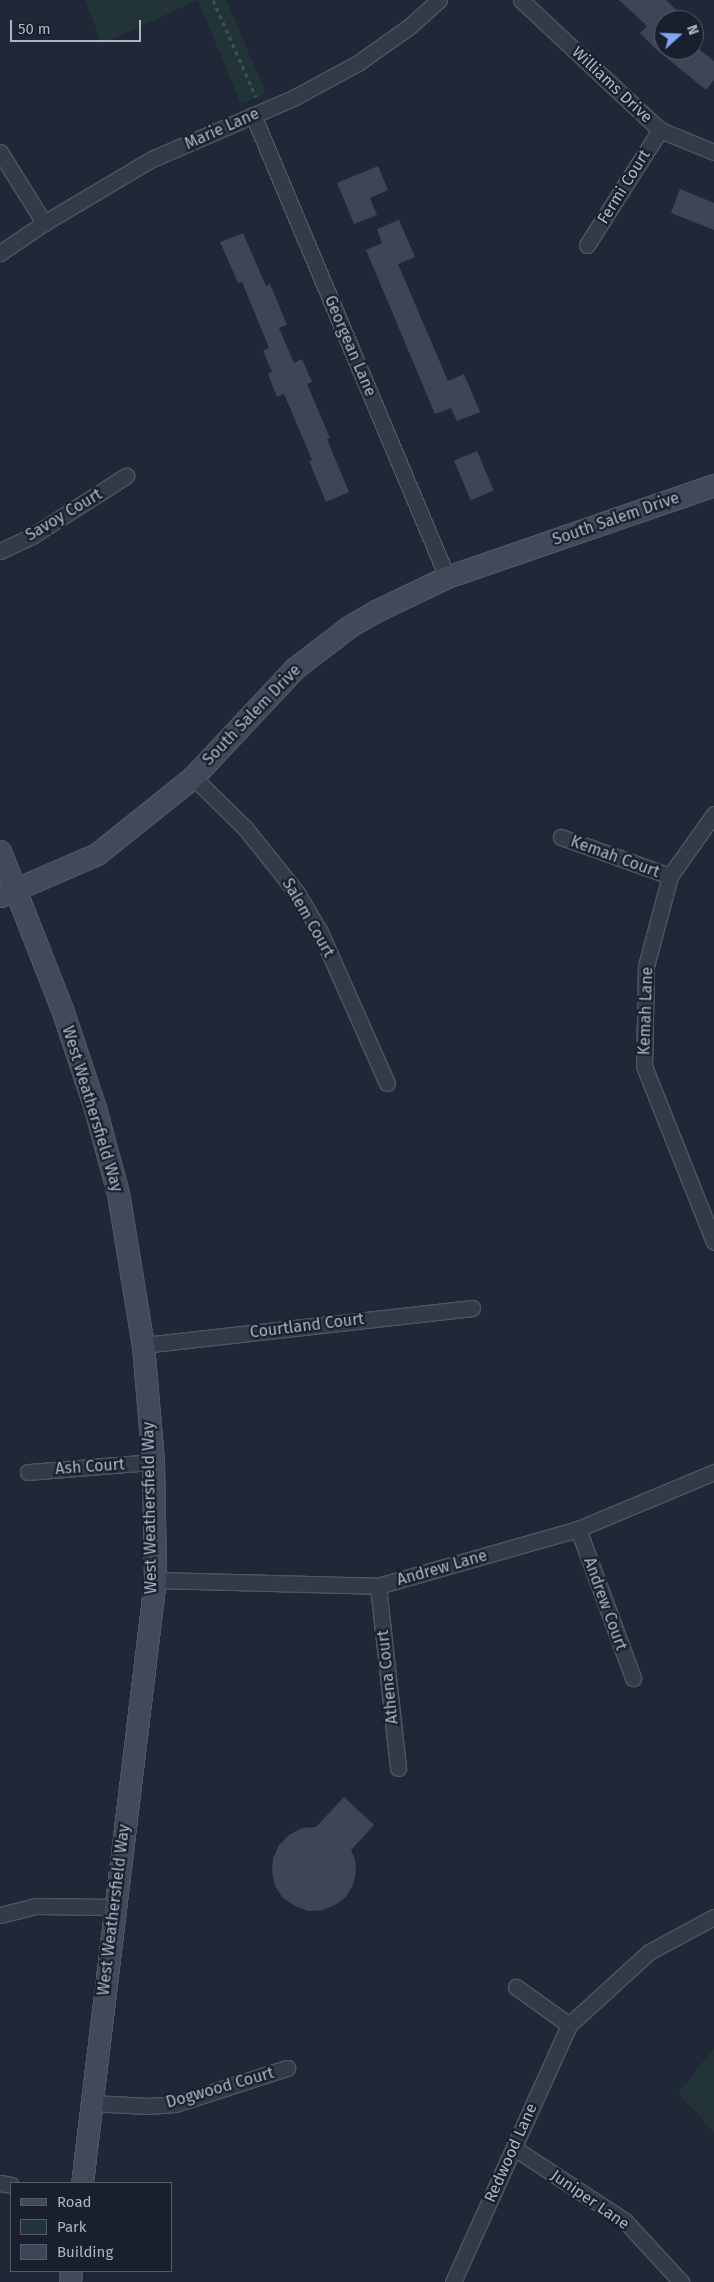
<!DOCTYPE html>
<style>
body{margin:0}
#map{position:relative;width:714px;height:2282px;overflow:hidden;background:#202837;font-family:"Fira Sans",sans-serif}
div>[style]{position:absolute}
.green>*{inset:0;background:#223438}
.building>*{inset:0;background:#3c4657;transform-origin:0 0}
.path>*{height:3px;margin-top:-1.5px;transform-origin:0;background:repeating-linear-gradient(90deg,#405155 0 4px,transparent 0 8px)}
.roads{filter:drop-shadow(1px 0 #4e5562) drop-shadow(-1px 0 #4e5562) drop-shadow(0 1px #4e5562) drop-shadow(0 -1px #4e5562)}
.street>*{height:15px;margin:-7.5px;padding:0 7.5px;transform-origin:7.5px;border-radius:7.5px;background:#343a47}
.secondary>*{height:21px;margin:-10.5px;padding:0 10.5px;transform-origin:10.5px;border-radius:10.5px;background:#42495a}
span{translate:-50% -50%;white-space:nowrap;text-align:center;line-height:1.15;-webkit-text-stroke:4.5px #191f2c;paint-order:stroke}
.street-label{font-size:16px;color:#aeb5c4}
.legend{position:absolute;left:10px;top:2182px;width:162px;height:90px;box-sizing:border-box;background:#191f2c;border:1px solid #555b69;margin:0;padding:6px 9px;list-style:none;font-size:15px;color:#aeb5c4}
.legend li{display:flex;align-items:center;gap:10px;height:25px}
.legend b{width:25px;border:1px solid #555b69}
.north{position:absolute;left:654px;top:10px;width:50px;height:50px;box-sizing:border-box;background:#191f2c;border:1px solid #555b69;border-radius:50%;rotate:70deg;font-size:14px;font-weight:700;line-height:20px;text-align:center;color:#aeb5c4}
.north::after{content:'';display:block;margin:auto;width:18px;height:22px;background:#81a5f6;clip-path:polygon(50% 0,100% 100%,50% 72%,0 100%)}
.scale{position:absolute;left:10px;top:20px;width:131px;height:22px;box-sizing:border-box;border:2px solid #aeb5c4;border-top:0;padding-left:6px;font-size:15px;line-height:18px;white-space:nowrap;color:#aeb5c4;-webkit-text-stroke:4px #191f2c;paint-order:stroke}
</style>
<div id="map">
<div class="green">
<i style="clip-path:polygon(85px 0,226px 0,266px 93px,241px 104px,198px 0,102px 44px)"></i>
<i style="clip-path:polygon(714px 2048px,714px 2132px,678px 2093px)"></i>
</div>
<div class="building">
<i style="clip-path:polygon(619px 0,666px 0,687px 20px,663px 20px,664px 50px,700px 50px,714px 61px,714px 80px,706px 90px,657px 50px,640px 33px,647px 26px)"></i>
<i style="clip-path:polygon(378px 166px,388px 190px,370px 198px,377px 215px,354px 224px,337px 183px)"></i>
<i style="clip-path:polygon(680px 189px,714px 203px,714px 230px,671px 213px)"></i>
<i style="clip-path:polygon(399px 220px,415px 257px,398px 264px,448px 381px,464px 374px,480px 412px,457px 421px,451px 408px,435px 414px,366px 250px,382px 243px,377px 229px)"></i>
<i style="clip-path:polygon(243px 233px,266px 286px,270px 284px,287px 325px,279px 328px,294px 363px,302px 359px,312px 382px,307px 384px,330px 438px,327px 439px,349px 492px,326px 502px,309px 461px,312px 460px,284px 394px,277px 397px,268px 374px,272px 372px,263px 351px,269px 348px,242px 282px,238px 283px,220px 242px)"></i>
<i style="left:477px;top:451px;width:43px;height:25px;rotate:67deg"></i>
<i style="clip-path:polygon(344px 1797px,374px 1825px,351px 1850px,355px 1859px,356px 1872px,353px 1885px,346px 1897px,335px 1905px,323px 1910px,309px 1911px,295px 1906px,283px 1898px,275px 1886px,272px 1872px,273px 1858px,279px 1845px,289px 1835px,302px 1828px,316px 1827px)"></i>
</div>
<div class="path">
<i style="left:213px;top:0;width:106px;rotate:66.1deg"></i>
</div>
<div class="roads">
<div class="street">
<i style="left:521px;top:0;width:190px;rotate:43.1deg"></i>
<i style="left:660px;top:130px;width:58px;rotate:22.2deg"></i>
<i style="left:253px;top:115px;width:501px;rotate:67.22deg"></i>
<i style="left:0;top:152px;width:84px;rotate:58.2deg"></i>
<i style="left:587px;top:245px;width:136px;rotate:-57.6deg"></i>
<i style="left:0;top:253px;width:53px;rotate:-34.3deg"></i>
<i style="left:44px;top:223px;width:126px;rotate:-30.7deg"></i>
<i style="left:152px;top:159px;width:156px;rotate:-23.4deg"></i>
<i style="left:295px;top:97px;width:72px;rotate:-28.4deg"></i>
<i style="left:358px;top:63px;width:64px;rotate:-35.4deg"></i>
<i style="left:410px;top:26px;width:39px;rotate:-42deg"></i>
<i style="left:0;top:551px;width:35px;rotate:-25deg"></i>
<i style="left:32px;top:536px;width:112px;rotate:-32.6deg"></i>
<i style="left:193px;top:777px;width:73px;rotate:44.4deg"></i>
<i style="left:245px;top:828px;width:83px;rotate:51.3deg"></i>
<i style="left:297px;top:893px;width:45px;rotate:59.5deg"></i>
<i style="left:320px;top:932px;width:165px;rotate:66.1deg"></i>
<i style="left:714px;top:814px;width:76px;rotate:125.4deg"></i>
<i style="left:670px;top:876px;width:93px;rotate:104.9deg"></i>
<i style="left:646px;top:966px;width:100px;rotate:91.1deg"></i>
<i style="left:644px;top:1066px;width:189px;rotate:68.3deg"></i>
<i style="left:561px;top:837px;width:116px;rotate:19.7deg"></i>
<i style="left:143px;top:1345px;width:331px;rotate:-6.4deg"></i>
<i style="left:28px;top:1472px;width:125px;rotate:-4.6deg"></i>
<i style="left:578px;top:1529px;width:159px;rotate:69.7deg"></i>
<i style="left:155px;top:1580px;width:223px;rotate:1.5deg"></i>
<i style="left:378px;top:1586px;width:208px;rotate:-15.9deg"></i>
<i style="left:578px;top:1529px;width:147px;rotate:-22.7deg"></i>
<i style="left:378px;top:1586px;width:183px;rotate:83.7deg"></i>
<i style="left:0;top:1915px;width:37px;rotate:-14deg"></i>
<i style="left:36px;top:1906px;width:77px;rotate:0.7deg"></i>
<i style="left:516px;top:1987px;width:65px;rotate:35.6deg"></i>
<i style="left:92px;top:2103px;width:56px;rotate:3.1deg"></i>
<i style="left:148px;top:2106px;width:27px;rotate:-4deg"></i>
<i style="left:175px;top:2104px;width:118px;rotate:-17.8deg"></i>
<i style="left:514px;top:2148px;width:133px;rotate:33.3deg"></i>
<i style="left:625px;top:2221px;width:83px;rotate:47.4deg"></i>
<i style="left:0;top:2183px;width:11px;rotate:10deg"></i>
<i style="left:453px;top:2282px;width:282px;rotate:-65.7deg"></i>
<i style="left:569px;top:2025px;width:108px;rotate:-42.4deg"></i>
<i style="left:649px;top:1952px;width:74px;rotate:-28.3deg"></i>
</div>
<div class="secondary">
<i style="left:0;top:851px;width:170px;rotate:68.6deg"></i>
<i style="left:62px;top:1009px;width:104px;rotate:71.6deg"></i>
<i style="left:95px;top:1108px;width:88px;rotate:74.9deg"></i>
<i style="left:118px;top:1193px;width:154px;rotate:80.7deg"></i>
<i style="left:143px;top:1345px;width:117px;rotate:85.1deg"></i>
<i style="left:153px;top:1462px;width:118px;rotate:89deg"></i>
<i style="left:155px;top:1580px;width:607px;rotate:96.9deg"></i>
<i style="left:0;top:896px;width:106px;rotate:-23.4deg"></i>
<i style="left:97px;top:854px;width:123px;rotate:-38.7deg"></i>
<i style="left:193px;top:777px;width:149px;rotate:-46.9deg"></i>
<i style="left:295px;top:668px;width:69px;rotate:-37.4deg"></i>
<i style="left:350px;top:626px;width:30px;rotate:-30deg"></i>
<i style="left:376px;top:611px;width:79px;rotate:-25.6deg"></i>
<i style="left:447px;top:577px;width:282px;rotate:-19deg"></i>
<i style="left:70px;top:2282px;width:11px;rotate:-85deg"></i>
</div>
</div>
<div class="street-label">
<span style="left:612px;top:85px;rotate:43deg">Williams Drive</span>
<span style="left:222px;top:129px;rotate:-24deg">Marie Lane</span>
<span style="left:624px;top:187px;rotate:-58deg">Fermi Court</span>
<span style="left:350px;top:346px;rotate:67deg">Georgean Lane</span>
<span style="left:64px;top:515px;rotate:-31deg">Savoy Court</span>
<span style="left:616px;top:519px;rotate:-19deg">South Salem Drive</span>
<span style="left:252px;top:715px;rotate:-46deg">South Salem Drive</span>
<span style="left:615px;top:857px;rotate:20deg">Kemah Court</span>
<span style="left:308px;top:918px;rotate:60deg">Salem Court</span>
<span style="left:646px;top:1011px;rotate:-88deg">Kemah Lane</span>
<span style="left:92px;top:1109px;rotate:73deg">West Weathersfield Way</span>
<span style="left:307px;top:1326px;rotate:-7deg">Courtland Court</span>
<span style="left:90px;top:1467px;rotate:-4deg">Ash Court</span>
<span style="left:150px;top:1508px;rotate:-91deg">West Weathersfield Way</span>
<span style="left:442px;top:1568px;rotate:-16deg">Andrew Lane</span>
<span style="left:605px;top:1604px;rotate:70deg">Andrew Court</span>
<span style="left:388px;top:1677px;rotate:-96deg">Athena Court</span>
<span style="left:114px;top:1910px;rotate:-83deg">West Weathersfield Way</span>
<span style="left:220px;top:2088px;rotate:-16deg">Dogwood Court</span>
<span style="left:511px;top:2153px;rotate:-66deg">Redwood Lane</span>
<span style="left:590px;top:2200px;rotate:35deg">Juniper Lane</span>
</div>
<ul class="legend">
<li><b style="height:6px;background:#42495a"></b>Road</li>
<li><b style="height:14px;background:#223438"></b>Park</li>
<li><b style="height:14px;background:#3c4657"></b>Building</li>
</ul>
<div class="north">N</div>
<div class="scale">50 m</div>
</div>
